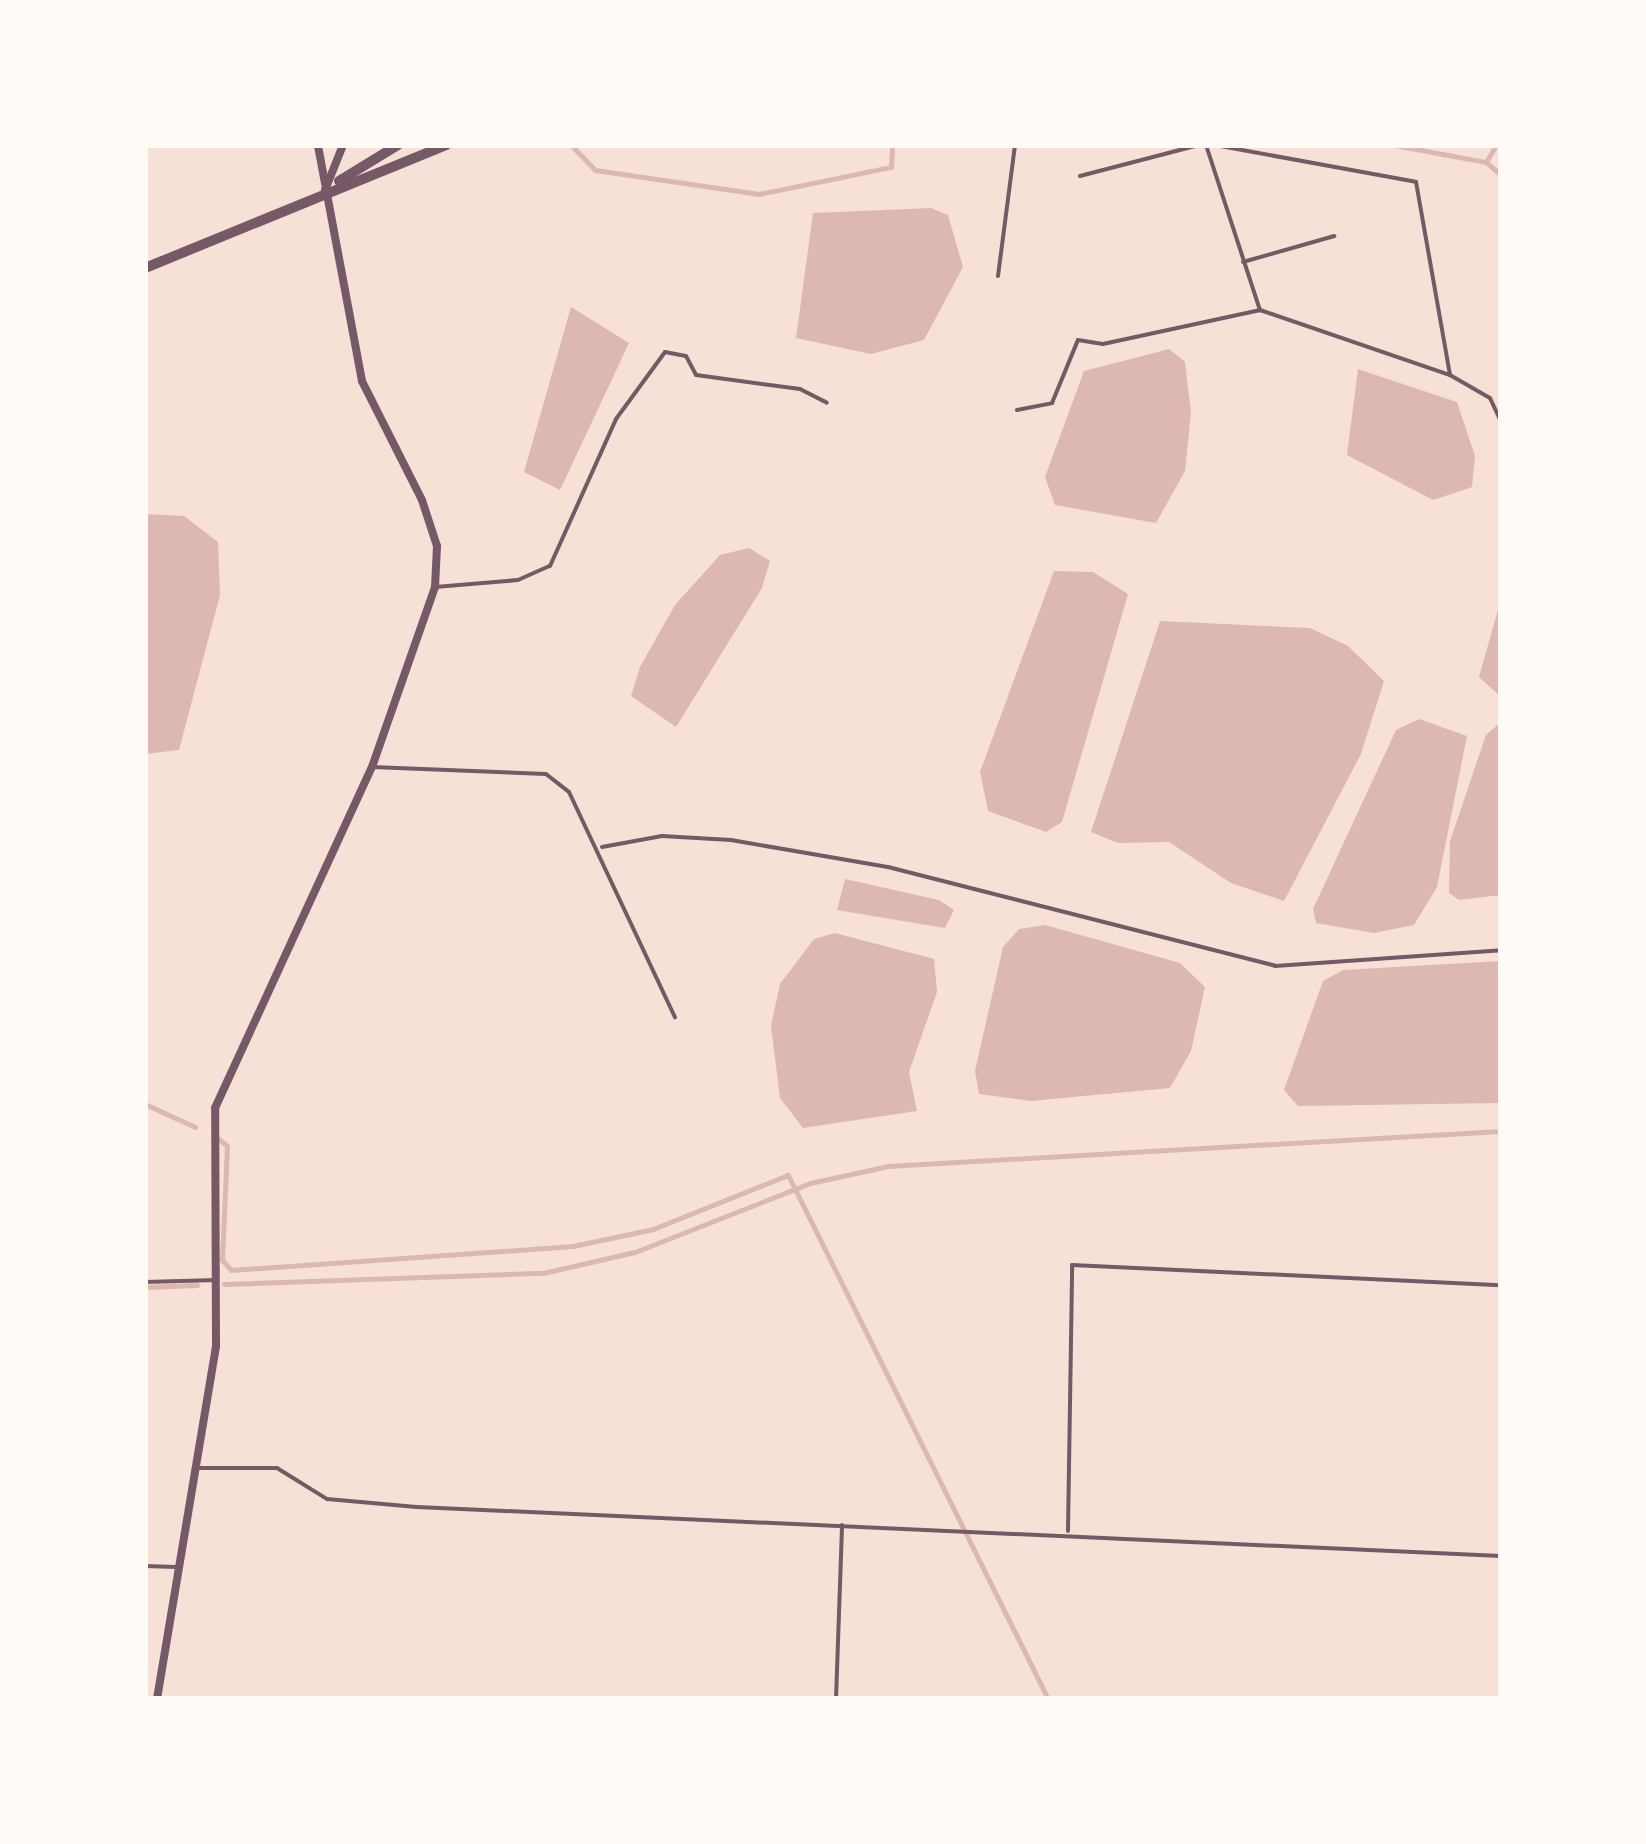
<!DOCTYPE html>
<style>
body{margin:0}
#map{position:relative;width:1646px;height:1844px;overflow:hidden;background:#f7e1d7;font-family:Mulish,sans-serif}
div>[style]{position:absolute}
.water>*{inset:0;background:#dcb8b0}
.stream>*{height:5px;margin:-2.5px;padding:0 2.5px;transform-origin:2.5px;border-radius:2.5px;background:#dcb8b0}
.service>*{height:4px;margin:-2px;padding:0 2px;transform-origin:2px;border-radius:2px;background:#755966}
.minor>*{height:8px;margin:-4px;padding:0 4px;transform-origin:4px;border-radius:4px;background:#755966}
.tertiary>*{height:10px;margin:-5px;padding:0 5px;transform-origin:5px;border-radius:5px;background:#755966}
span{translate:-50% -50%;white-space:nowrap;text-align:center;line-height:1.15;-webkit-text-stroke:8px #fffaf5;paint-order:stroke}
.frame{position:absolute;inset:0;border:148px solid #fffaf5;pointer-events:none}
</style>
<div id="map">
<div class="water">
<i style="clip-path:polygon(931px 208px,948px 215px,963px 267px,924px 340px,871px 354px,796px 338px,813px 213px)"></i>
<i style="clip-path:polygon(571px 307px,629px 343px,560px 490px,524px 472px)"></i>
<i style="clip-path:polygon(1169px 349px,1185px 362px,1191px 413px,1185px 471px,1156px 523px,1055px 505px,1045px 477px,1084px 371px)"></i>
<i style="clip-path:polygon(1358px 369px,1457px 402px,1475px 456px,1472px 487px,1433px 500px,1347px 455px)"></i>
<i style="clip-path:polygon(145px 514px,184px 516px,218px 542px,220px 595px,179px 750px,145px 754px)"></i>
<i style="clip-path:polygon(749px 548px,770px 561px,762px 588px,676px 727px,631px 696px,640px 667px,675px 605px,720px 555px)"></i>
<i style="clip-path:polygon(1054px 571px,1093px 572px,1128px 594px,1062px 822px,1046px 832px,988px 811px,980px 772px)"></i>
<i style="clip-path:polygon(1501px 599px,1501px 697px,1479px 677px)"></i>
<i style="clip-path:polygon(1160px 621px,1310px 628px,1348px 646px,1384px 681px,1361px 754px,1284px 901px,1231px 883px,1169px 842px,1118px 843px,1091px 832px)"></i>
<i style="clip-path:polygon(1419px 719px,1467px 736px,1437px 887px,1414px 925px,1374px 933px,1316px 923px,1313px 909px,1396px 730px)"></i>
<i style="clip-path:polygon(1501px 722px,1501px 895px,1459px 900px,1449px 893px,1450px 841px,1486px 735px)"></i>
<i style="clip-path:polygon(845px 879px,939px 900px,954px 910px,945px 928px,837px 910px)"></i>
<i style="clip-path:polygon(1045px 925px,1180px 963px,1205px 987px,1191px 1051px,1170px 1088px,1031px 1101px,979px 1094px,975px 1071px,1003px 947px,1019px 929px)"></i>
<i style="clip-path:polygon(835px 933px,934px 959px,937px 992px,909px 1072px,917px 1111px,803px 1128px,780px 1098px,771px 1026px,780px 984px,814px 939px)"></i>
<i style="clip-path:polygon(1501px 961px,1501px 1103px,1298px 1106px,1284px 1090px,1323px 981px,1343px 970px)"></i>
</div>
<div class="stream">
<i style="left:571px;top:145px;width:35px;rotate:46deg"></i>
<i style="left:595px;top:170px;width:166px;rotate:8.3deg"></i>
<i style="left:759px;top:194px;width:135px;rotate:-11.6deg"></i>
<i style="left:891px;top:167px;width:22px;rotate:-87deg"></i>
<i style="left:1394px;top:145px;width:94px;rotate:10.5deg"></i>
<i style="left:1486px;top:162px;width:20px;rotate:41deg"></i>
<i style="left:1486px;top:162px;width:20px;rotate:-60deg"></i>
<i style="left:145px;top:1104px;width:55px;rotate:24.7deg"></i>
<i style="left:219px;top:1139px;width:11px;rotate:41deg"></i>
<i style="left:227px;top:1146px;width:114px;rotate:92.5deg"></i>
<i style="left:222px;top:1260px;width:13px;rotate:48deg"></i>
<i style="left:231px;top:1270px;width:343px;rotate:-4deg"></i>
<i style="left:573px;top:1246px;width:82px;rotate:-12deg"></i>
<i style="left:653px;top:1229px;width:145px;rotate:-21.8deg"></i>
<i style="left:788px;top:1175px;width:585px;rotate:63.61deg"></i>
<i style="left:224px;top:1284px;width:319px;rotate:-2deg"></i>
<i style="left:543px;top:1273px;width:94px;rotate:-12.9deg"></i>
<i style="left:635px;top:1252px;width:188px;rotate:-21.5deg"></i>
<i style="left:810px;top:1183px;width:80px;rotate:-12.3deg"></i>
<i style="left:888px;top:1166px;width:614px;rotate:-3.27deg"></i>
<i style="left:145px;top:1287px;width:52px;rotate:-2.2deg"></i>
</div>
<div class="service">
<i style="left:1206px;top:145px;width:174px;rotate:71.9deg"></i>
<i style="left:1260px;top:310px;width:201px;rotate:18.9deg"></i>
<i style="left:1450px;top:375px;width:46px;rotate:29.9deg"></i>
<i style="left:1490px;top:398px;width:26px;rotate:65deg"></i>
<i style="left:1215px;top:145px;width:204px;rotate:10.4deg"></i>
<i style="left:1416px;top:182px;width:196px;rotate:80deg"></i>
<i style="left:1080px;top:176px;width:123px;rotate:-14.6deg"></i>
<i style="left:1243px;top:262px;width:95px;rotate:-15.9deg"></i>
<i style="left:998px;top:276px;width:132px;rotate:-82.6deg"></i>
<i style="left:1017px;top:410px;width:36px;rotate:-11deg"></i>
<i style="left:1052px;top:403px;width:68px;rotate:-67.6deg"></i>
<i style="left:1078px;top:340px;width:25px;rotate:9deg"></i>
<i style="left:1103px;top:344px;width:161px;rotate:-12.2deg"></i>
<i style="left:435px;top:587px;width:83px;rotate:-4.8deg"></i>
<i style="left:518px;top:580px;width:35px;rotate:-24deg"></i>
<i style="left:550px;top:566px;width:161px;rotate:-65.8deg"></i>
<i style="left:616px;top:419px;width:83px;rotate:-53.8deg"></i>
<i style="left:665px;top:352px;width:21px;rotate:11deg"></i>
<i style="left:686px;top:356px;width:21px;rotate:62deg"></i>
<i style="left:696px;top:375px;width:105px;rotate:7.7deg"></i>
<i style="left:800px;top:389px;width:30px;rotate:27deg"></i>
<i style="left:372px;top:767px;width:174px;rotate:2.3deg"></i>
<i style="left:546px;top:774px;width:29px;rotate:38deg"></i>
<i style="left:569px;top:792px;width:249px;rotate:64.8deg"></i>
<i style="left:602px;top:847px;width:61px;rotate:-10.4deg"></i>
<i style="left:662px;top:836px;width:69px;rotate:3.3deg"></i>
<i style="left:731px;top:840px;width:159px;rotate:9.8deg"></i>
<i style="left:888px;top:867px;width:399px;rotate:14.3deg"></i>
<i style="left:1275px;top:966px;width:227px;rotate:-4deg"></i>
<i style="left:145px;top:1282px;width:72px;rotate:-1.6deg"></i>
<i style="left:197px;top:1468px;width:80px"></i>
<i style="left:277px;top:1468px;width:59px;rotate:31.8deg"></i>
<i style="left:327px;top:1499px;width:90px;rotate:5.1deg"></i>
<i style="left:417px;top:1507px;width:1085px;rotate:2.59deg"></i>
<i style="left:1068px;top:1531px;width:266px;rotate:-89.1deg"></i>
<i style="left:1072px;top:1265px;width:429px;rotate:2.7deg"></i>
<i style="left:145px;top:1566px;width:31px;rotate:2deg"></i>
<i style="left:836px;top:1699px;width:174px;rotate:-88deg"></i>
</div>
<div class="minor">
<i style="left:325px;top:190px;width:48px;rotate:-68.2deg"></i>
<i style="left:157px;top:1699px;width:358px;rotate:-80.5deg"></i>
<i style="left:216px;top:1346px;width:238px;rotate:-90.2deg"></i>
<i style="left:215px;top:1108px;width:375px;rotate:-65.3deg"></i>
<i style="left:372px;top:767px;width:191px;rotate:-70.7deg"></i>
<i style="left:435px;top:587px;width:41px;rotate:-87.2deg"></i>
<i style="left:437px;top:546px;width:48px;rotate:-108.1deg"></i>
<i style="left:422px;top:500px;width:133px;rotate:-116.8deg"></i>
<i style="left:362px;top:381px;width:240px;rotate:-100.6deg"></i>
</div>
<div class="tertiary">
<i style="left:339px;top:181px;width:69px;rotate:-31.4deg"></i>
<i style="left:145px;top:268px;width:325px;rotate:-22.2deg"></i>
</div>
<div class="frame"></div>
</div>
